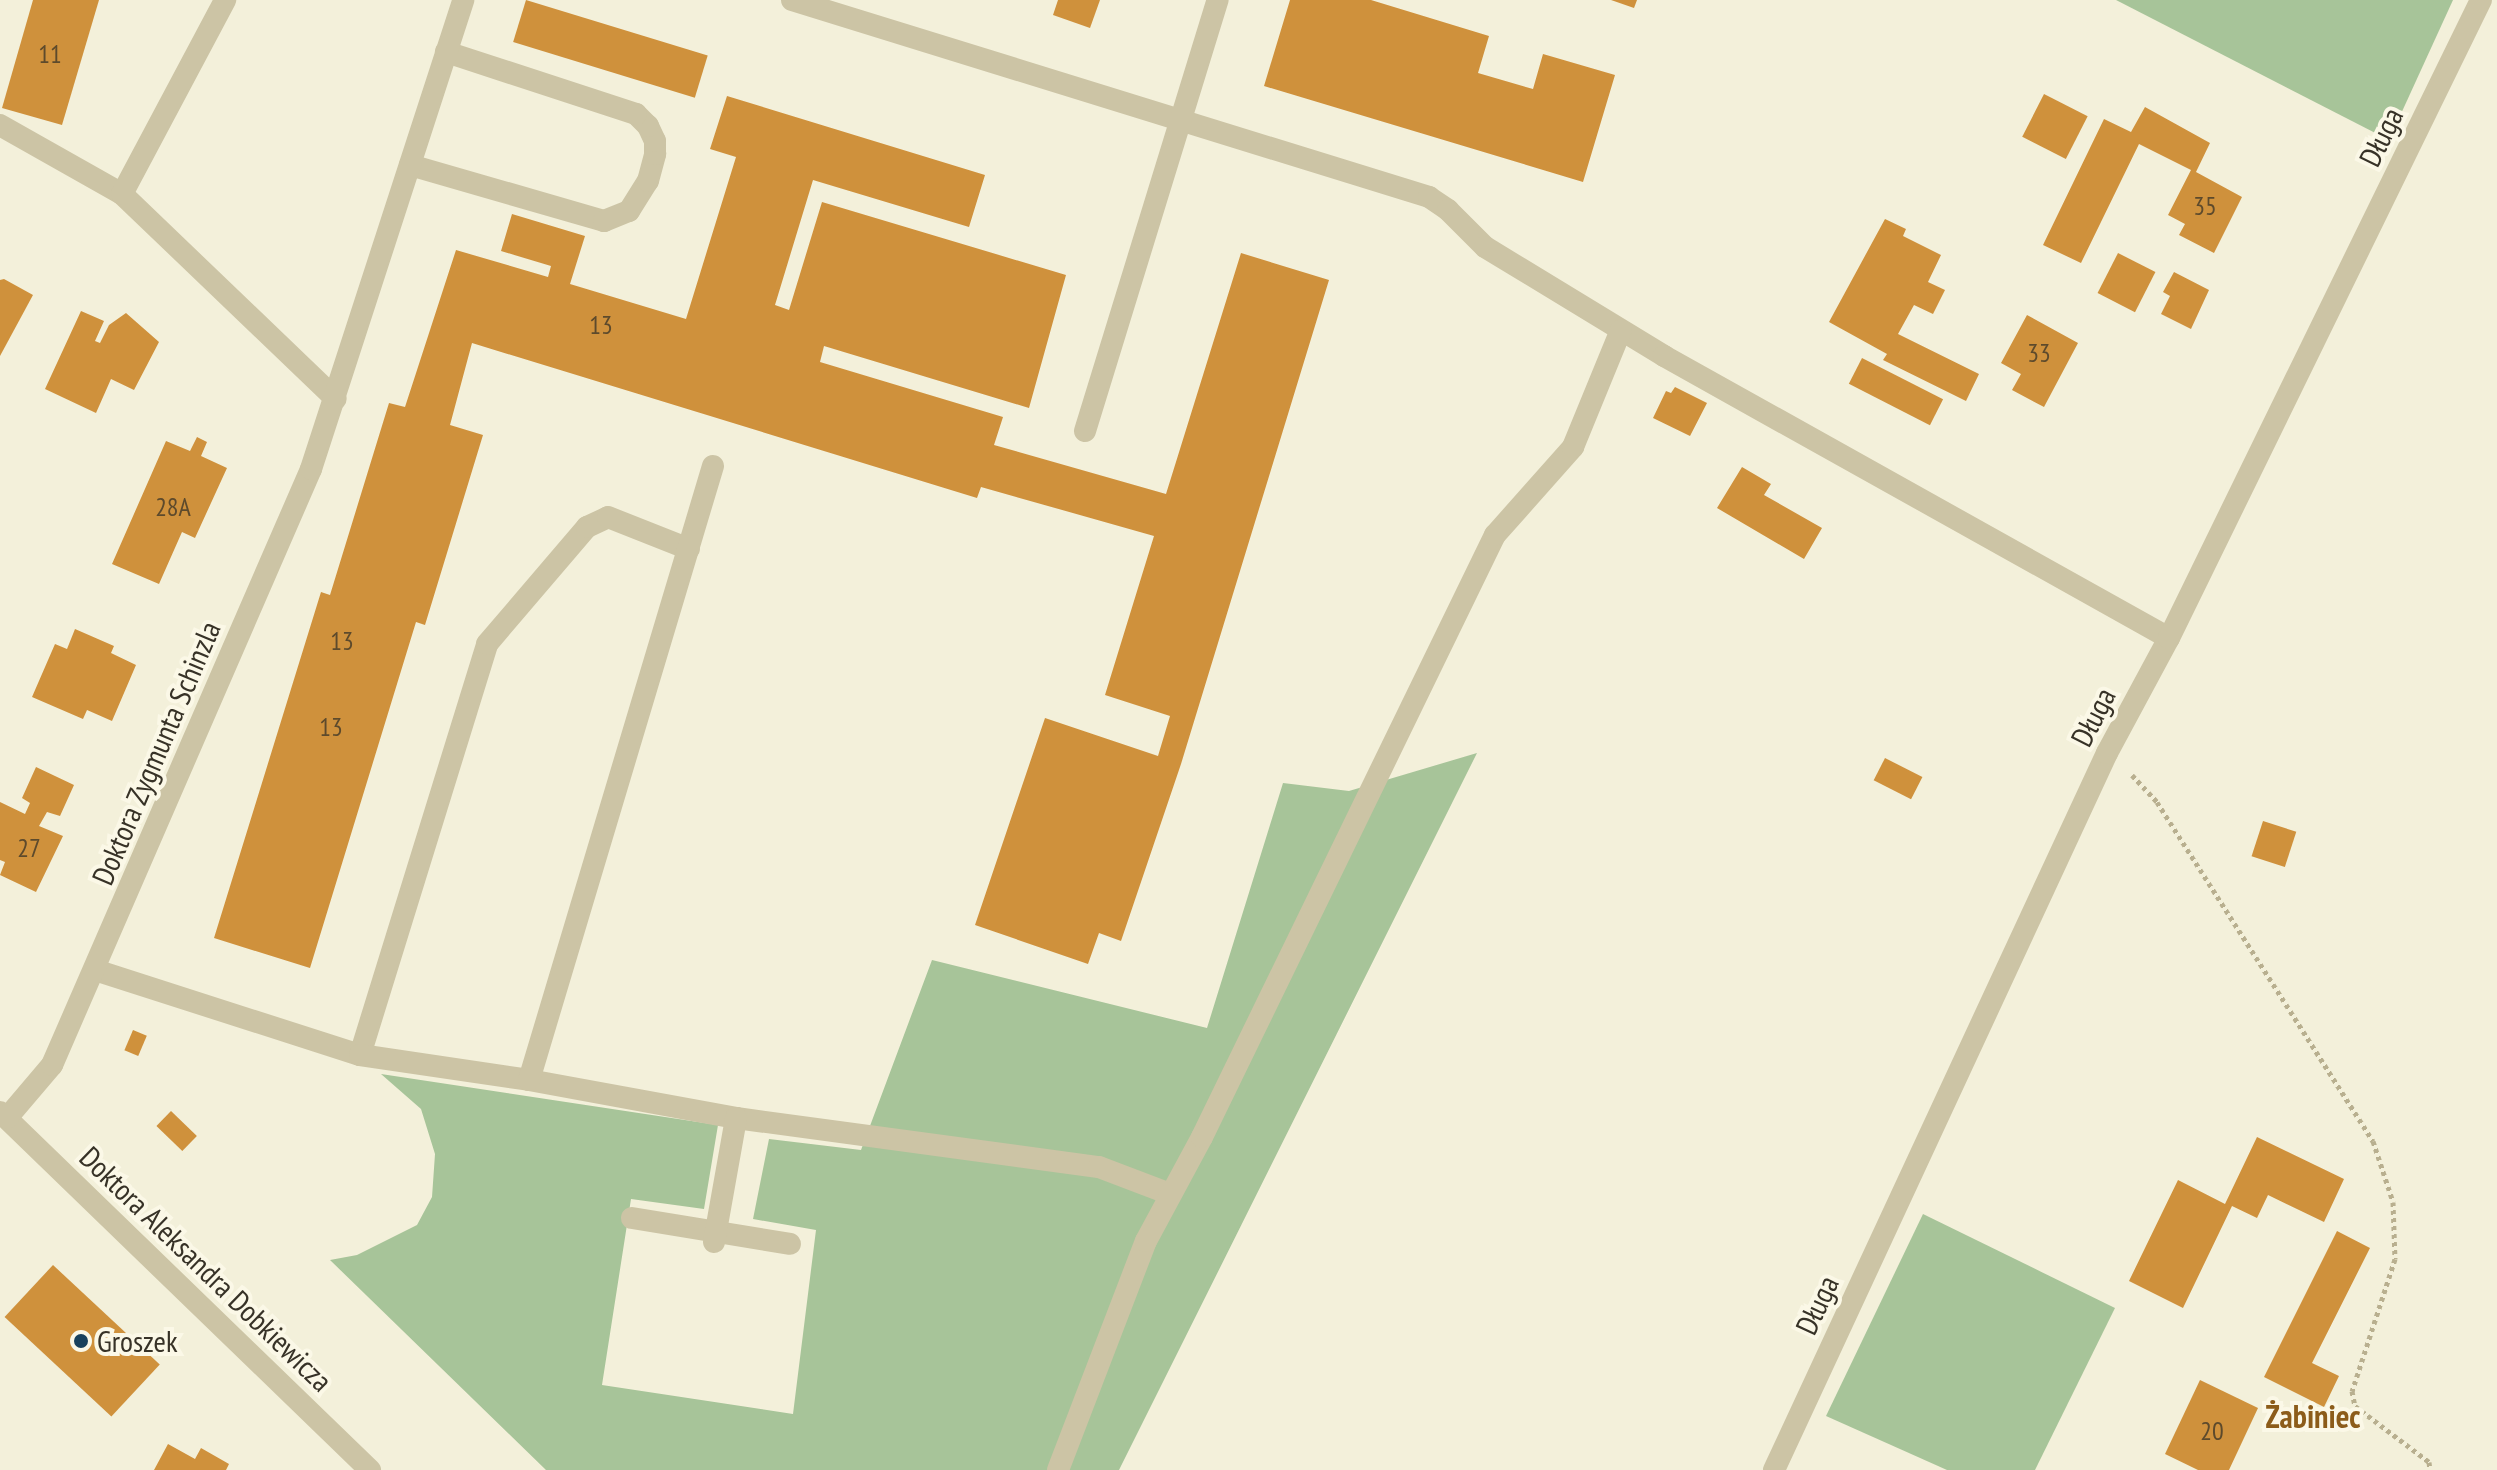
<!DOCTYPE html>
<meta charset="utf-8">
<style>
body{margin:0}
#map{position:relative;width:2497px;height:1470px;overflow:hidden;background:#f3f0da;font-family:"PT Sans Narrow",sans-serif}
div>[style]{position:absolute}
.green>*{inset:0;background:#a7c499}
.building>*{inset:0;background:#cf913c;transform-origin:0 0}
.path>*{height:5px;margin-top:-2.5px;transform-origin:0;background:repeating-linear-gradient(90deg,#b8af8f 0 4px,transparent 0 8px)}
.service>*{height:22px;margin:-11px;padding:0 11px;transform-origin:11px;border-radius:11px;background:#ccc4a5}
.minor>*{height:22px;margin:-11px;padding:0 11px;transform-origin:11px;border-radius:11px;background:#ccc4a5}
.dots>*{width:22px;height:22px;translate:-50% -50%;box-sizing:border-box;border:4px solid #fbf8e7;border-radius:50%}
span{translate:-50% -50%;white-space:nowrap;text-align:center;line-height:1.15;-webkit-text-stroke:8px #fbf8e7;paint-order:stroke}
.number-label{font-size:26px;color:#5d4a2c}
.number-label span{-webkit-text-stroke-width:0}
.street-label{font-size:30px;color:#373227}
.poi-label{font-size:30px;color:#373227}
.left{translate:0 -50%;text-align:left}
.neighbourhood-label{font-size:32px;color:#8c5c1a;font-weight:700}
</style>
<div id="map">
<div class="green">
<i style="clip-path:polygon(2116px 0,2453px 0,2389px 140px)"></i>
<i style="clip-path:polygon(1477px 753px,1119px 1470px,546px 1470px,330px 1260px,357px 1255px,417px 1225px,432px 1197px,435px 1154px,421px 1109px,381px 1074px,718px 1125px,704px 1209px,631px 1199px,602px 1385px,793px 1414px,816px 1230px,753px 1219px,769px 1139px,861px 1150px,932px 960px,1207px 1028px,1283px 783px,1349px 791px)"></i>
<i style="clip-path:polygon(1923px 1214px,2115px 1308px,2035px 1470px,1947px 1470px,1826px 1416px)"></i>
</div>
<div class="building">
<i style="clip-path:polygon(33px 0,99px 0,62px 125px,2px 108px)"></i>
<i style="left:526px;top:0;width:190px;height:44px;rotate:17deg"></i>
<i style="clip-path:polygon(1058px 0,1100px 0,1090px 28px,1053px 15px)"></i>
<i style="clip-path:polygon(1290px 0,1371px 0,1489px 36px,1478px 73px,1533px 89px,1543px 54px,1615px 75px,1583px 182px,1264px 86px)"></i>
<i style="clip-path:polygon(1611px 0,1637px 0,1634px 8px)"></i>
<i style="left:2044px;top:94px;width:49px;height:48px;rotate:27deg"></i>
<i style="clip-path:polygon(727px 96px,985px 175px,969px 227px,813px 180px,775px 305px,789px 310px,822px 202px,1066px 275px,1029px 408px,824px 346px,820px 362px,1003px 417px,994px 445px,1166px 494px,1241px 253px,1329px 280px,1181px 764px,1121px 941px,1099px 933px,1088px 964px,975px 925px,1045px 718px,1158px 756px,1170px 716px,1105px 695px,1154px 536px,981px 487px,977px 498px,472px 343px,450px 425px,483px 435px,425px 625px,416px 622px,310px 968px,214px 938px,321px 592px,330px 595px,389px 403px,405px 407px,456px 250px,548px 277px,551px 266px,501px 251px,512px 214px,585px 236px,570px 284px,686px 319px,736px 157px,710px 149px)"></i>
<i style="clip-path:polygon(2145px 107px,2210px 143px,2196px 172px,2242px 197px,2214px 253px,2179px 235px,2185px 224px,2168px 215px,2191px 170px,2139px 144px,2081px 263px,2043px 245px,2104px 119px,2131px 132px)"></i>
<i style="clip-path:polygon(1885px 219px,1906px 229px,1903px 236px,1941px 255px,1928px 282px,1945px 290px,1933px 314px,1914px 305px,1898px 334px,1979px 374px,1966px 401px,1883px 360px,1887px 354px,1829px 322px)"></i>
<i style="left:2118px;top:253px;width:42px;height:45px;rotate:27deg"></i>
<i style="clip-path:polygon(2174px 272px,2209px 290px,2191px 329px,2161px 314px,2170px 296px,2163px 292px)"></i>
<i style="clip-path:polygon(4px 279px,33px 295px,0 356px,0 280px)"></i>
<i style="clip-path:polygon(81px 311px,104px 321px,95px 341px,100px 343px,109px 325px,126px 313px,159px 342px,134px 390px,111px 379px,96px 413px,45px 389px)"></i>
<i style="clip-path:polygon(2027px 315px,2078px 343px,2044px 407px,2012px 390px,2021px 374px,2001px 363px)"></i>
<i style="left:1862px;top:358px;width:91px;height:29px;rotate:27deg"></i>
<i style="clip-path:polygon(1675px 387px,1707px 403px,1690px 436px,1653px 418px,1666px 391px,1671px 393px)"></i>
<i style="clip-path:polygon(197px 437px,207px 442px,201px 456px,227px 468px,195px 538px,182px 532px,159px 584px,112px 564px,166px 441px,190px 451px)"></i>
<i style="clip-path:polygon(1742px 467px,1771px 484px,1764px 495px,1822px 528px,1804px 559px,1717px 508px)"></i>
<i style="clip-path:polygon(75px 629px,114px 646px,111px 653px,136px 665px,112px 721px,87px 710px,83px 719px,32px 697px,55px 644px,67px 649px)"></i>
<i style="left:1885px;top:758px;width:42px;height:25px;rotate:27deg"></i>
<i style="clip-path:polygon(36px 767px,74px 785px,60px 816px,47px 812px,39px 826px,63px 836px,36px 892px,0 875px,5px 862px,0 860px,0 802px,25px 814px,30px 803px,22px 798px)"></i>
<i style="left:2263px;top:821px;width:35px;height:37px;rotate:18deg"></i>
<i style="left:133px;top:1030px;width:15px;height:22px;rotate:23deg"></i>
<i style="left:171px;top:1111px;width:36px;height:21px;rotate:44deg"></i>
<i style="clip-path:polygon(2257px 1137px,2344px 1179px,2324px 1222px,2268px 1195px,2257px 1218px,2232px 1206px,2183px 1308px,2129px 1281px,2178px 1180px,2225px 1204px)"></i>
<i style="clip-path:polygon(2337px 1231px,2370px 1248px,2312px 1363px,2339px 1376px,2324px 1407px,2264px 1377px)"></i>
<i style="left:53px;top:1265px;width:146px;height:71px;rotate:43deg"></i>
<i style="clip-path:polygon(2200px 1380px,2258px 1408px,2229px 1470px,2198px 1470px,2165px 1454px)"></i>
<i style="clip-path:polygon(168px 1444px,195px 1459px,201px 1448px,229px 1464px,226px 1470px,154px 1470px)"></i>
</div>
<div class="path">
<i style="left:2132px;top:775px;width:37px;rotate:47deg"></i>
<i style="left:2157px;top:802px;width:402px;rotate:57.5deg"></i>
<i style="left:2373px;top:1141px;width:64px;rotate:71.8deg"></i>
<i style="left:2393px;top:1202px;width:57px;rotate:88deg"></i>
<i style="left:2395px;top:1259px;width:139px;rotate:108deg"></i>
<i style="left:2352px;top:1391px;width:15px;rotate:79deg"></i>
<i style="left:2355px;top:1406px;width:93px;rotate:37.1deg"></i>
<i style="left:2429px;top:1462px;width:8px;rotate:83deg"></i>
</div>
<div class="service">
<i style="left:792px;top:0;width:667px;rotate:17.18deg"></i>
<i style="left:1429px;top:197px;width:23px;rotate:34deg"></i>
<i style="left:1448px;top:210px;width:52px;rotate:45deg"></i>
<i style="left:1485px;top:247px;width:210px;rotate:31.3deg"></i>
<i style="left:410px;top:165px;width:202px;rotate:16.1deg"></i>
<i style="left:604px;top:221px;width:27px;rotate:-22deg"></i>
<i style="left:629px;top:211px;width:36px;rotate:-58deg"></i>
<i style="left:648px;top:181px;width:28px;rotate:-75deg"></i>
<i style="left:655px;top:154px;width:13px;rotate:-90deg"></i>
<i style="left:655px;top:141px;width:17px;rotate:-115deg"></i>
<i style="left:648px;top:126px;width:17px;rotate:-135deg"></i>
<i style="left:636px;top:114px;width:200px;rotate:-161.9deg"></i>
<i style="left:1085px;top:431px;width:451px;rotate:-72.9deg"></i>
<i style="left:95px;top:970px;width:278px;rotate:17.8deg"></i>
<i style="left:360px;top:1055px;width:430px;rotate:-72.8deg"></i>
<i style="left:487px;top:644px;width:154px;rotate:-49.5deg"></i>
<i style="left:587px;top:527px;width:23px;rotate:-25deg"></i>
<i style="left:608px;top:517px;width:87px;rotate:21.6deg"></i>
<i style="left:360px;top:1055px;width:171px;rotate:8.4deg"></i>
<i style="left:529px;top:1080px;width:210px;rotate:10.4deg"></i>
<i style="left:736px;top:1118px;width:366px;rotate:7.7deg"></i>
<i style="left:1099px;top:1167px;width:76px;rotate:20.8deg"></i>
<i style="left:529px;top:1080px;width:641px;rotate:-73.32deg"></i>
<i style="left:632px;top:1218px;width:160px;rotate:9.3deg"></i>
<i style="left:714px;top:1242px;width:126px;rotate:-79.9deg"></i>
<i style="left:1058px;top:1470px;width:245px;rotate:-69deg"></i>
<i style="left:1146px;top:1241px;width:118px;rotate:-61.7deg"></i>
<i style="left:1202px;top:1137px;width:670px;rotate:-64.05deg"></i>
<i style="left:1495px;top:535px;width:118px;rotate:-48.4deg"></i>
<i style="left:1573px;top:447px;width:126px;rotate:-67.7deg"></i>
</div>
<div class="minor">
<i style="left:0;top:125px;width:140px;rotate:29.5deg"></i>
<i style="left:122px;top:194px;width:296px;rotate:43.8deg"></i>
<i style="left:122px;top:194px;width:220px;rotate:-62deg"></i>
<i style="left:1664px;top:356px;width:578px;rotate:29.18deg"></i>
<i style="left:0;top:1112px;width:515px;rotate:44.06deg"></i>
<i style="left:7px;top:1118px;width:70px;rotate:-49.7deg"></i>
<i style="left:52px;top:1065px;width:650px;rotate:-66.51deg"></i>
<i style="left:311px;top:469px;width:493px;rotate:-72deg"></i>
<i style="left:1774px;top:1470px;width:791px;rotate:-65.09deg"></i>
<i style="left:2107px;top:753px;width:131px;rotate:-61.7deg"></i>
<i style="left:2169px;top:638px;width:710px;rotate:-63.94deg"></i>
</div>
<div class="dots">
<i style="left:81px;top:1341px;background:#19415c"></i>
</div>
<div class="number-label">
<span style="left:50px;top:54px">11</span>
<span style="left:2205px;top:206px">35</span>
<span style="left:601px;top:325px">13</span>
<span style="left:2039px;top:353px">33</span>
<span style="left:173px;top:507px">28A</span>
<span style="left:342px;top:641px">13</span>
<span style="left:331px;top:727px">13</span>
<span style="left:29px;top:848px">27</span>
<span style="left:2212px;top:1431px">20</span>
</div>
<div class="street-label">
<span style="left:2381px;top:137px;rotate:-64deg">Długa</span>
<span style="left:2093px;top:717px;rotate:-63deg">Długa</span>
<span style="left:156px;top:753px;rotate:-67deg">Doktora Zygmunta Schinzla</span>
<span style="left:206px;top:1269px;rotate:44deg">Doktora Aleksandra Dobkiewicza</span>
<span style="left:1817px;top:1305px;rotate:-65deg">Długa</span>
</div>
<div class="poi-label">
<span class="left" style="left:97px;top:1341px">Groszek</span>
</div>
<div class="neighbourhood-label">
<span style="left:2313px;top:1416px">Żabiniec</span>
</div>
</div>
